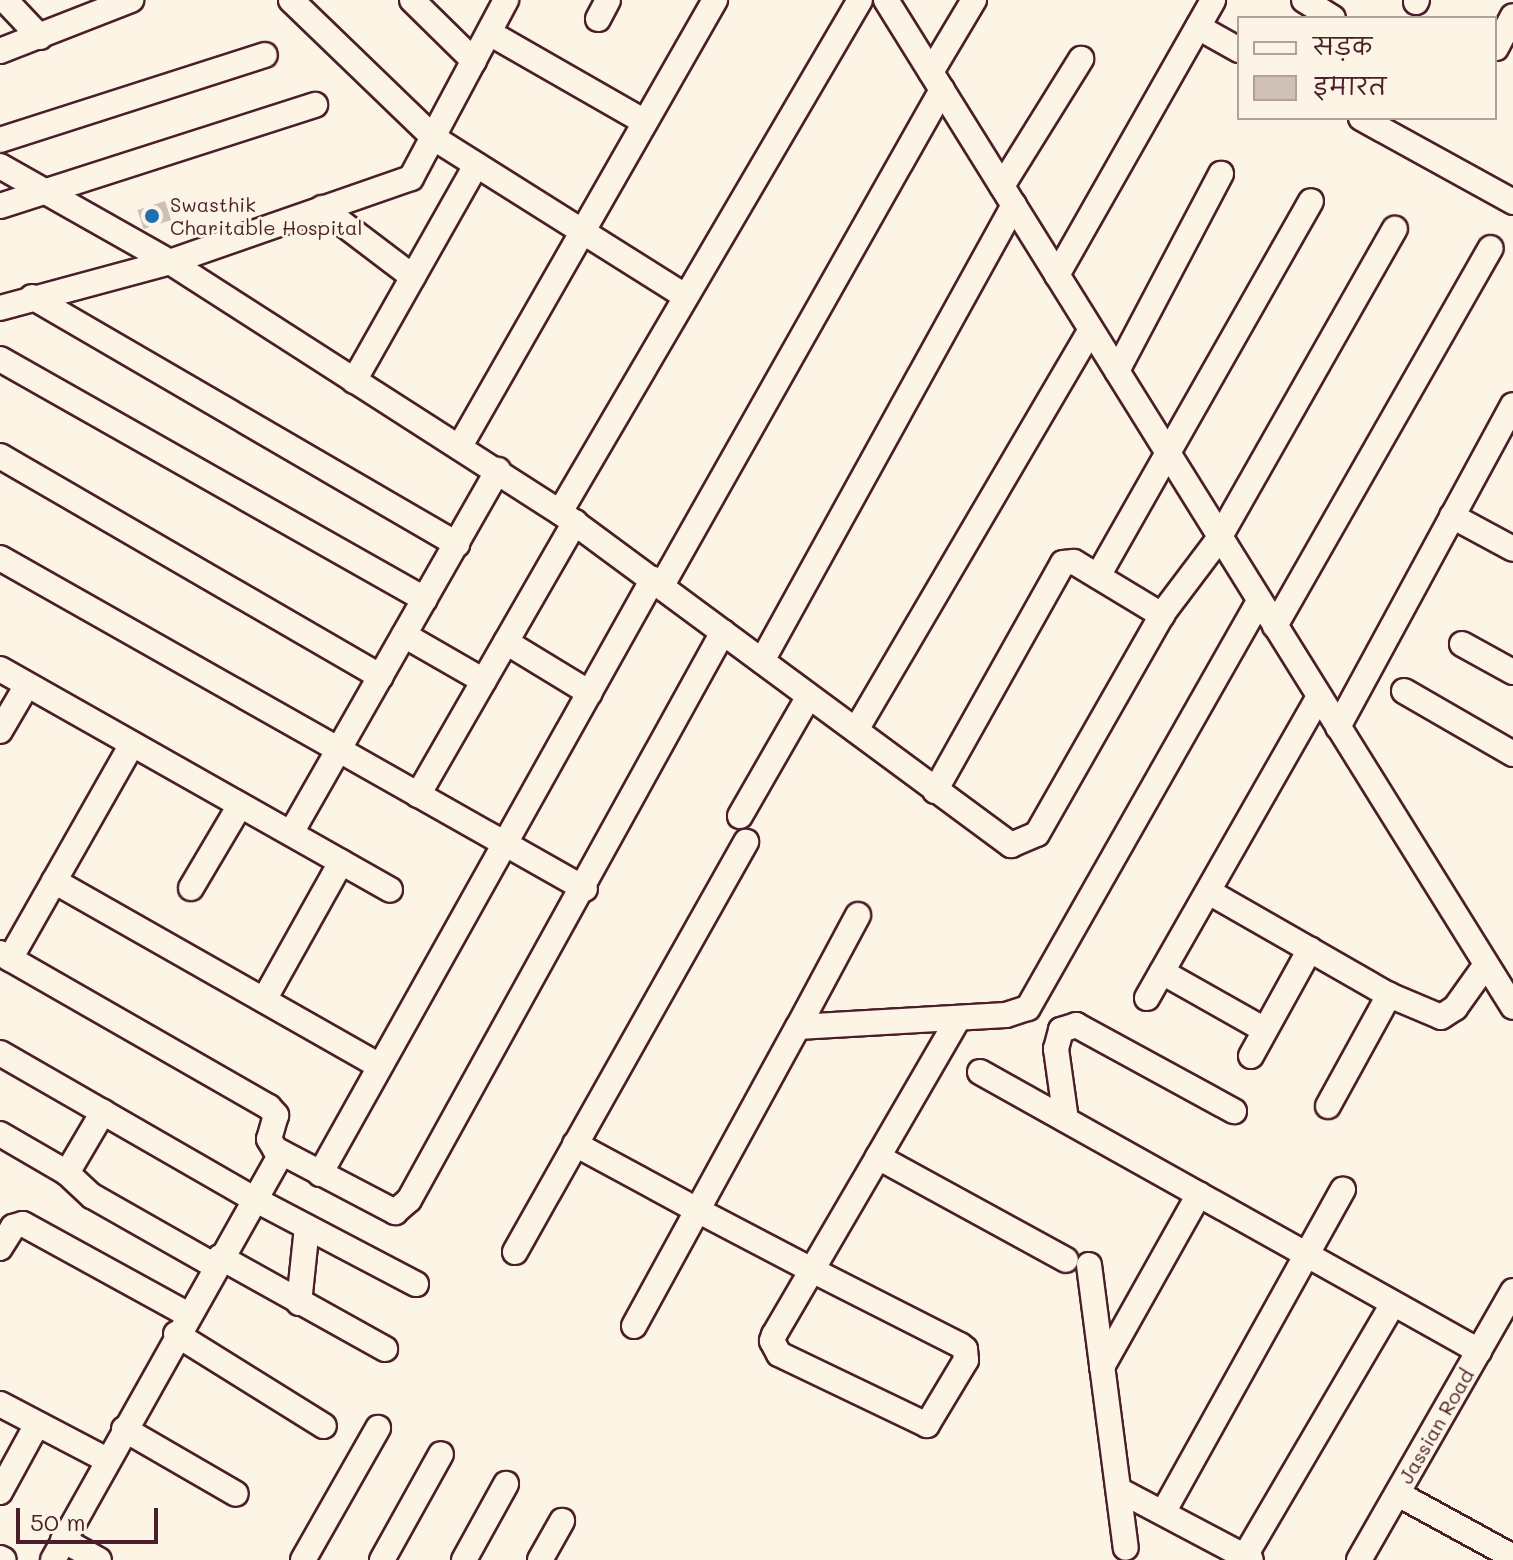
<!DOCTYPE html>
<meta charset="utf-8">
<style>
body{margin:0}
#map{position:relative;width:1513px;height:1560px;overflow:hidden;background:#fcf5e5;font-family:Mali,"Playpen Sans Deva",sans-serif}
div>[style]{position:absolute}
.building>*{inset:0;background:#cfc0b7;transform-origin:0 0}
.roads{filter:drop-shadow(2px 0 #4a1f2b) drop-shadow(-2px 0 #4a1f2b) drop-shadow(0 2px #4a1f2b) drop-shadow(0 -2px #4a1f2b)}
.minor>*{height:24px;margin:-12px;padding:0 12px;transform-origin:12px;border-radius:12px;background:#fcf5e5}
.dots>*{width:22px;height:22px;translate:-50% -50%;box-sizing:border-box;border:4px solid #fcf5e5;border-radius:50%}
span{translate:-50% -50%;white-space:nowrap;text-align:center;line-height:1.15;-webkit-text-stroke:6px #fcf5e5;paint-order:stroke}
.poi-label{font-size:20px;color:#4a1f2b}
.left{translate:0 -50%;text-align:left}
.street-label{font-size:20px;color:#4a1f2b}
.legend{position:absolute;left:1237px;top:16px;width:260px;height:104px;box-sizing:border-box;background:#fcf5e5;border:2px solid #b59f9b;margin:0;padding:10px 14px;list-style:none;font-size:24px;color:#4a1f2b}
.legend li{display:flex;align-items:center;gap:16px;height:40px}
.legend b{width:40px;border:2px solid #b59f9b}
.scale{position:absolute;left:16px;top:1508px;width:142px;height:36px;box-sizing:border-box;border:4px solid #4a1f2b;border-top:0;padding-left:10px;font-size:24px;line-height:28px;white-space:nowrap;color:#4a1f2b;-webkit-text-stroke:6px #fcf5e5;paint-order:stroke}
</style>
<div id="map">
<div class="building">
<i style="left:165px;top:201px;width:20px;height:29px;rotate:72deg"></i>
</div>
<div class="roads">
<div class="minor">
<i style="left:5px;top:0;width:51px;rotate:46.6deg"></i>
<i style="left:291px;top:0;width:199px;rotate:44deg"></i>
<i style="left:434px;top:138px;width:297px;rotate:32.2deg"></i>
<i style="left:412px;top:0;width:87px;rotate:44.5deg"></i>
<i style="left:886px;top:0;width:1186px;rotate:58.09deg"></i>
<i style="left:1304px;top:0;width:34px;rotate:32deg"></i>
<i style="left:1416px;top:2px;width:2px;rotate:-63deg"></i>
<i style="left:598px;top:19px;width:21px;rotate:-62deg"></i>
<i style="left:1198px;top:27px;width:47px;rotate:29.3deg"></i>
<i style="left:500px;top:39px;width:167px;rotate:29.8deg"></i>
<i style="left:1496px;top:48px;width:36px;rotate:-62deg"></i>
<i style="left:0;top:51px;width:141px;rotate:-21.3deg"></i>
<i style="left:931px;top:72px;width:84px;rotate:-59.2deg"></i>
<i style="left:1361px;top:118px;width:174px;rotate:28.9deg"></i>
<i style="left:0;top:140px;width:278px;rotate:-17.8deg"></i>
<i style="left:0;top:166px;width:195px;rotate:29.5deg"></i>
<i style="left:170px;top:262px;width:463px;rotate:32.7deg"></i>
<i style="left:560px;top:512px;width:561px;rotate:36.44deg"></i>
<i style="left:1011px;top:845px;width:28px;rotate:-23deg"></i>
<i style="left:1037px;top:834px;width:254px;rotate:-60.3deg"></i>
<i style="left:1163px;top:613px;width:91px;rotate:-53deg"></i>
<i style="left:1218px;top:540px;width:358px;rotate:-60.4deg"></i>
<i style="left:1002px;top:186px;width:150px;rotate:-58.1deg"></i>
<i style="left:0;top:206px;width:331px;rotate:-17.8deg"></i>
<i style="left:322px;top:208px;width:114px;rotate:37.2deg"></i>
<i style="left:1057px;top:275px;width:316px;rotate:-60.4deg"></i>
<i style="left:32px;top:297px;width:492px;rotate:30.2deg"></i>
<i style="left:0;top:308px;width:176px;rotate:-15.1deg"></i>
<i style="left:170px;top:262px;width:255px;rotate:-19.2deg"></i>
<i style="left:411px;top:178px;width:202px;rotate:-61.9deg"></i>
<i style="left:0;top:359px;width:488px;rotate:29.5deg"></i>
<i style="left:1117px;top:371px;width:223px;rotate:-62.2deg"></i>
<i style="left:354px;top:381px;width:248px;rotate:-60.5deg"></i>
<i style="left:460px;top:446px;width:514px;rotate:-60.24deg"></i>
<i style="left:0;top:456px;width:440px;rotate:30.1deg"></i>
<i style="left:560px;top:512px;width:593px;rotate:-59.63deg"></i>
<i style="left:1452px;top:516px;width:69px;rotate:28.4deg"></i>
<i style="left:0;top:558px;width:672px;rotate:29.5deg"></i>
<i style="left:1098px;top:576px;width:431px;rotate:-60.4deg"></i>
<i style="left:662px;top:585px;width:569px;rotate:-60.51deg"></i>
<i style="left:1275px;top:626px;width:435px;rotate:-60.3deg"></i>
<i style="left:404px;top:635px;width:92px;rotate:29.9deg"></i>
<i style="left:506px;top:642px;width:98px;rotate:31.3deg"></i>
<i style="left:1462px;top:644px;width:58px;rotate:28.8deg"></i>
<i style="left:762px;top:661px;width:521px;rotate:-61.07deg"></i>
<i style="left:0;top:669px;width:448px;rotate:29.5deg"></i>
<i style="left:1404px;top:691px;width:126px;rotate:30deg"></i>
<i style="left:1338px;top:727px;width:366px;rotate:-61.5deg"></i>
<i style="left:856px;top:730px;width:464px;rotate:-59.6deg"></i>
<i style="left:0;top:731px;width:53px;rotate:-59.6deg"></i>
<i style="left:935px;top:791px;width:261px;rotate:-60.7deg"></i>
<i style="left:1063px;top:563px;width:11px;rotate:-5deg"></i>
<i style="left:1074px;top:562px;width:103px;rotate:31.1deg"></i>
<i style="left:418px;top:795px;width:315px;rotate:-60.1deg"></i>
<i style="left:740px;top:816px;width:138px;rotate:-60.1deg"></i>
<i style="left:291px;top:833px;width:418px;rotate:-60.3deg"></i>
<i style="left:54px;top:881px;width:374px;rotate:29.6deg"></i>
<i style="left:191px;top:888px;width:96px;rotate:-59.4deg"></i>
<i style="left:1209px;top:892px;width:207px;rotate:29.8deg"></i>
<i style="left:1389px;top:995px;width:56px;rotate:22.9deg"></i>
<i style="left:1441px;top:1017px;width:17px;rotate:-33deg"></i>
<i style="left:1455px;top:1008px;width:52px;rotate:-54.5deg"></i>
<i style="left:0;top:953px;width:310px;rotate:29.8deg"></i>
<i style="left:269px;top:1107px;width:11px;rotate:49deg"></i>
<i style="left:276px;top:1115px;width:25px;rotate:106deg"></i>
<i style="left:269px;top:1139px;width:12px;rotate:59deg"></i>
<i style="left:275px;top:1149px;width:136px;rotate:27.7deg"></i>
<i style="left:395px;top:1212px;width:18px;rotate:-41deg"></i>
<i style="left:409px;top:1200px;width:649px;rotate:-61.07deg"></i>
<i style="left:10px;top:959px;width:247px;rotate:-60.4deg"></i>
<i style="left:1162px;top:972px;width:118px;rotate:29.4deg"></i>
<i style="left:1147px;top:998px;width:347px;rotate:-60.3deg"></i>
<i style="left:264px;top:1000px;width:158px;rotate:-60.8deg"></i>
<i style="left:798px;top:1027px;width:127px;rotate:-61.8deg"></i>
<i style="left:0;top:1053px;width:293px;rotate:29.9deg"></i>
<i style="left:254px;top:1199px;width:183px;rotate:27.7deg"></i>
<i style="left:1251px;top:1056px;width:122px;rotate:-61.1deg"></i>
<i style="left:980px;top:1072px;width:572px;rotate:29.21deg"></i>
<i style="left:1328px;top:1106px;width:127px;rotate:-61.2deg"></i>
<i style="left:1066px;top:1120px;width:72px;rotate:-98deg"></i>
<i style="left:1056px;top:1049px;width:20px;rotate:-75deg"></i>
<i style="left:1061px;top:1030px;width:16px;rotate:-18deg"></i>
<i style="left:1076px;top:1025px;width:180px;rotate:28.6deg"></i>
<i style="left:0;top:1134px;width:78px;rotate:30.2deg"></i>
<i style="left:67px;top:1173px;width:34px;rotate:43deg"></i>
<i style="left:92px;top:1196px;width:142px;rotate:29.6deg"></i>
<i style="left:575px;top:1144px;width:139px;rotate:28.4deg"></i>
<i style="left:697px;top:1210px;width:130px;rotate:27.6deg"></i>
<i style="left:812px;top:1270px;width:166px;rotate:26.9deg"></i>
<i style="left:960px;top:1345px;width:6px;rotate:39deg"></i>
<i style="left:965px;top:1349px;width:11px;rotate:85deg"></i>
<i style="left:966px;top:1360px;width:76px;rotate:121deg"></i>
<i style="left:927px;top:1425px;width:164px;rotate:-154.4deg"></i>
<i style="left:779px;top:1354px;width:15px;rotate:-118deg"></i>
<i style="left:772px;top:1341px;width:6px;rotate:-72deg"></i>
<i style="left:774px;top:1335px;width:75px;rotate:-59.7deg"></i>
<i style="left:812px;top:1270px;width:131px;rotate:-59.7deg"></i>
<i style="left:878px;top:1157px;width:160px;rotate:-59.9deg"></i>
<i style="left:878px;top:1157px;width:214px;rotate:28.7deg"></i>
<i style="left:67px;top:1173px;width:71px;rotate:-59.5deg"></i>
<i style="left:320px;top:1174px;width:682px;rotate:-60.77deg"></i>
<i style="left:0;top:1248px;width:25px;rotate:-58deg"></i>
<i style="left:13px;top:1227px;width:10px;rotate:-17deg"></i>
<i style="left:23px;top:1224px;width:187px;rotate:28.8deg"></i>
<i style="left:515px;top:1252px;width:471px;rotate:-60.6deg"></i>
<i style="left:220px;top:1257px;width:189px;rotate:29.1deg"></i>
<i style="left:1089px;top:1265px;width:285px;rotate:82.6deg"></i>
<i style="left:299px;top:1303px;width:76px;rotate:-84deg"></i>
<i style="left:634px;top:1326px;width:341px;rotate:-61.3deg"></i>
<i style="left:798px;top:1027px;width:208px;rotate:-3.3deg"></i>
<i style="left:1006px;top:1015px;width:23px;rotate:-18deg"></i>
<i style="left:1028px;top:1008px;width:467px;rotate:-60.4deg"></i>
<i style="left:176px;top:1334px;width:174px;rotate:31.9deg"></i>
<i style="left:1102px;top:1367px;width:198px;rotate:-60.7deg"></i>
<i style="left:0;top:1404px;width:121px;rotate:27.6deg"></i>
<i style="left:124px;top:1429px;width:129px;rotate:30.1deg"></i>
<i style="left:1119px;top:1490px;width:149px;rotate:27.9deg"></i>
<i style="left:0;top:1492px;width:77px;rotate:-61.4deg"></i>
<i style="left:1398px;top:1494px;width:131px;rotate:28.7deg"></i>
<i style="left:1164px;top:1511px;width:368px;rotate:-60.9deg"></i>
<i style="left:63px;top:1540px;width:41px;rotate:29.1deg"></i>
<i style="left:1245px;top:1556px;width:292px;rotate:-59.6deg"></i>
<i style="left:0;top:1558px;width:4px;rotate:27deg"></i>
<i style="left:53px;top:1560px;width:467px;rotate:-60.7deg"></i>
<i style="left:303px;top:1560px;width:152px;rotate:-60.4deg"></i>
<i style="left:382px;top:1560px;width:121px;rotate:-60.9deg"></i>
<i style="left:464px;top:1560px;width:87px;rotate:-61.1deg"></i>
<i style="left:540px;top:1560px;width:45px;rotate:-60.6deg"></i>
<i style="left:1359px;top:1560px;width:310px;rotate:-60.2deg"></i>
</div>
</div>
<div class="dots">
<i style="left:152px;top:216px;background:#1f6fb2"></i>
</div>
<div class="poi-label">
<span class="left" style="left:170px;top:216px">Swasthik<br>Charitable Hospital</span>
</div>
<div class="street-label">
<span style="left:1436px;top:1426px;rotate:-60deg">Jassian Road</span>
</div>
<ul class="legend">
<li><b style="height:10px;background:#fcf5e5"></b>सड़क</li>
<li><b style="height:22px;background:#cfc0b7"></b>इमारत</li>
</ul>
<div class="scale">50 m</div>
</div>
